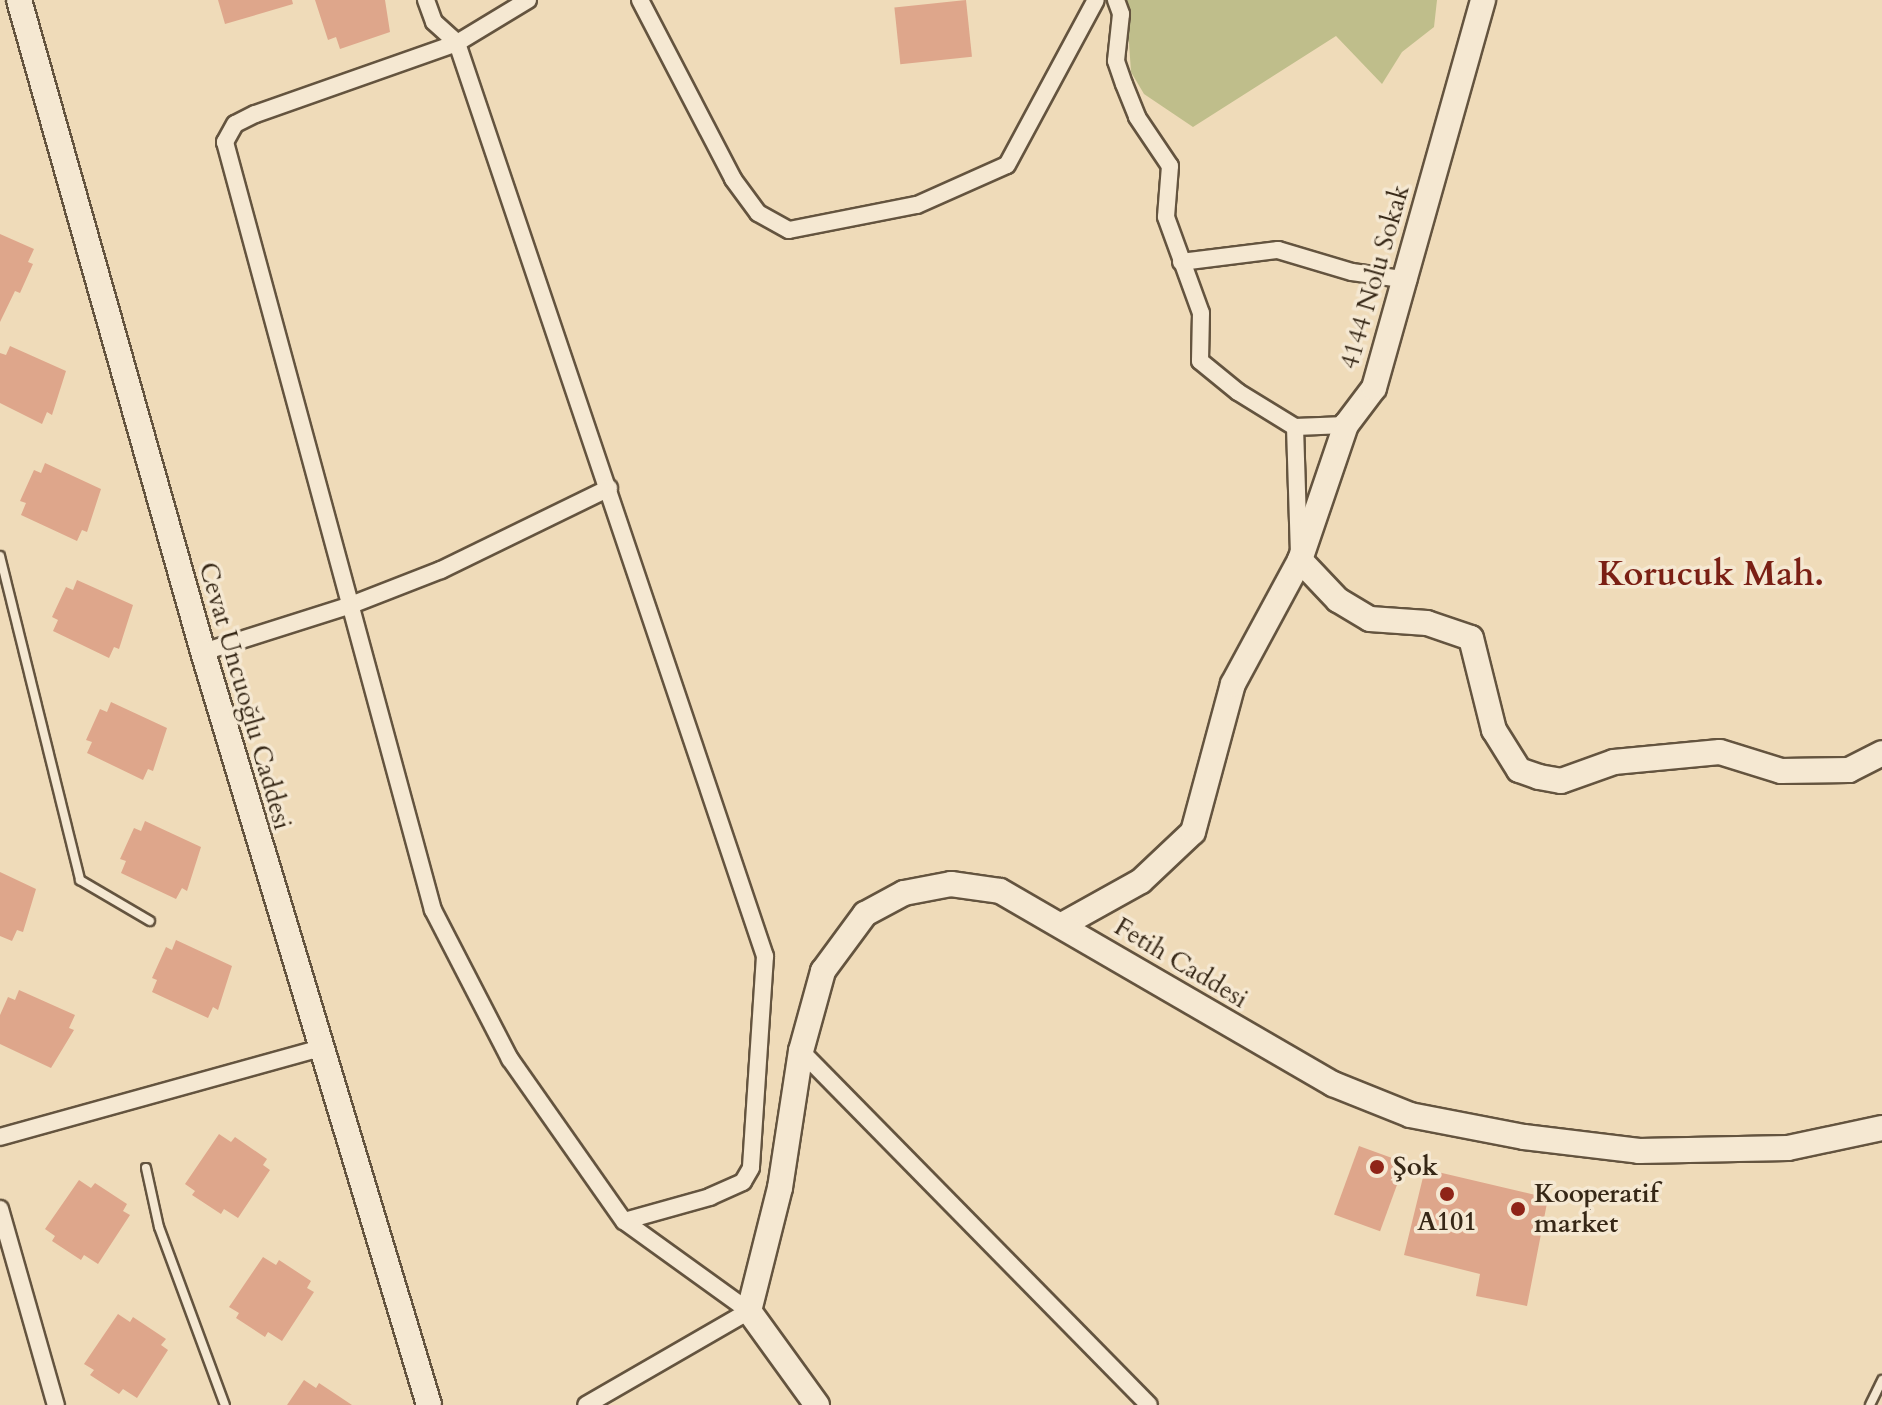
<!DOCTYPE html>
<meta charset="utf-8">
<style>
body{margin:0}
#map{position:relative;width:1882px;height:1405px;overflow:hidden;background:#efdbb9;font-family:Cardo,serif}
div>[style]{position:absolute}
.green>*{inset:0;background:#bfbe8b}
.building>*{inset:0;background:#dea68b;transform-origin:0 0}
.roads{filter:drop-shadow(2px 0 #64543f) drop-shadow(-2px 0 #64543f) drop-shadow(0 2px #64543f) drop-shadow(0 -2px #64543f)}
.lane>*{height:8px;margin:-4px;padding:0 4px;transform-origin:4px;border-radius:4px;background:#f5e8d2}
.street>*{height:16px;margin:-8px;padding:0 8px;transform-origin:8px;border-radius:8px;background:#f5e8d2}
.secondary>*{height:24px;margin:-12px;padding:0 12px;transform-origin:12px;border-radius:12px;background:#f5e8d2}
.dots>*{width:22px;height:22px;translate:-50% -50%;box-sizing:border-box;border:4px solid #f5e8d2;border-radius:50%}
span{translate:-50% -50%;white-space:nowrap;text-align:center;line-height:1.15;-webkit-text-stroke:7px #f5e8d2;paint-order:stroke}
.street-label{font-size:26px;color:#362716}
.poi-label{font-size:26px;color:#362716;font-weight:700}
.left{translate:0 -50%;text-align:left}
.district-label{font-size:34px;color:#7a1f14;font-weight:700}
</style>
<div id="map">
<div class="green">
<i style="clip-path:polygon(1126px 0,1437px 0,1434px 27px,1402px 52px,1382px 84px,1336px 36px,1193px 127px,1144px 94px,1131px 72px)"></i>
</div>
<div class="building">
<i style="clip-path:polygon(218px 0,292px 0,293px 4px,225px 24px)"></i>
<i style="clip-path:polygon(315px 0,385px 0,390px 32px,340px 49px,336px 37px,328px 40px)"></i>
<i style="left:966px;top:0;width:57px;height:72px;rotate:84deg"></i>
<i style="clip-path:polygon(0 234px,34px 249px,28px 262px,33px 264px,20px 293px,15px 291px,0 322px)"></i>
<i style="clip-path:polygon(10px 346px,66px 371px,52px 415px,47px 412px,42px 424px,0 403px,0 353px,6px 355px)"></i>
<i style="clip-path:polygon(45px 463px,101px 489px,87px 532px,82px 530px,77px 541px,21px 515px,26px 503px,20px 501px,34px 470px,41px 473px)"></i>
<i style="clip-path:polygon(77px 580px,133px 605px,119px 649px,114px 647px,109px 658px,53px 631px,58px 620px,52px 617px,66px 587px,73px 590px)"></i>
<i style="clip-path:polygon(111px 702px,167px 728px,153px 771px,148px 769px,143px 780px,87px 753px,92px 742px,86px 740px,100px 709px,107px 712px)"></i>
<i style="clip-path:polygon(145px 821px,201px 847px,187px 891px,182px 888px,176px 899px,121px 873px,126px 861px,120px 859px,134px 828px,141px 831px)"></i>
<i style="clip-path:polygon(0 872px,36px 889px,23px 932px,17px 930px,12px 941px,0 936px)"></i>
<i style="clip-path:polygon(176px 940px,232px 966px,218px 1010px,213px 1007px,208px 1018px,152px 992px,157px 980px,152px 978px,166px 947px,172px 950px)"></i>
<i style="clip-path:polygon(19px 990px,75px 1015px,69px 1028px,74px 1030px,51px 1068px,0 1044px,0 1015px,8px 997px,15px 1000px)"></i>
<i style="clip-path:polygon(219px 1134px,231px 1142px,235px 1137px,267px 1159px,263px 1165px,270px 1170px,238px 1218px,224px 1209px,221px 1214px,192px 1195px,195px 1191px,185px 1184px)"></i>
<i style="left:1359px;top:1146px;width:49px;height:73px;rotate:20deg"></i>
<i style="clip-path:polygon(1425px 1169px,1548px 1198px,1527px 1306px,1476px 1296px,1480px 1274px,1404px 1255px)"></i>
<i style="clip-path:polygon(79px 1180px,91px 1188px,95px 1183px,127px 1204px,123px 1211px,130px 1215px,98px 1264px,84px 1255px,81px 1260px,52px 1241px,55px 1236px,45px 1229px)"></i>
<i style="clip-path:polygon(263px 1257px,276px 1265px,279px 1260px,311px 1281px,307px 1288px,314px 1292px,282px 1341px,268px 1332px,265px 1337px,236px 1318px,239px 1313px,229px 1307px)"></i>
<i style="clip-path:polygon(118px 1314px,130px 1322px,133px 1317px,166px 1339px,161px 1345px,168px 1350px,137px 1398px,123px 1389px,119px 1394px,90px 1375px,94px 1370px,84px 1364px)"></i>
<i style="clip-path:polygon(304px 1380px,316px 1388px,319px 1383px,352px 1405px,287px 1405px)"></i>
</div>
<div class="roads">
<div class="lane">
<i style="left:0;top:556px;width:334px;rotate:76.1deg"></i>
<i style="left:80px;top:880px;width:81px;rotate:30.4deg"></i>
<i style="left:146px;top:1168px;width:60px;rotate:77.6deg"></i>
<i style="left:159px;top:1227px;width:190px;rotate:69.7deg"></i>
<i style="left:1870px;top:1405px;width:28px;rotate:-64deg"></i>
</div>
<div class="street">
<i style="left:426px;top:0;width:23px;rotate:70deg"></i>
<i style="left:434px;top:22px;width:31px;rotate:42deg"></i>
<i style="left:457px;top:43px;width:964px;rotate:71.36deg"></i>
<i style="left:765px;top:956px;width:212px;rotate:93.8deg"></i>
<i style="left:751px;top:1168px;width:16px;rotate:120deg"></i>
<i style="left:743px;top:1182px;width:36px;rotate:156deg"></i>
<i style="left:710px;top:1197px;width:89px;rotate:164.4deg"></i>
<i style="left:528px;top:0;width:83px;rotate:148.8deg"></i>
<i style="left:457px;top:43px;width:214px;rotate:160.6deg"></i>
<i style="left:255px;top:114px;width:22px;rotate:153deg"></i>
<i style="left:235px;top:124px;width:21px;rotate:119deg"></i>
<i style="left:225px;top:142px;width:796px;rotate:74.85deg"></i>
<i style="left:433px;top:910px;width:168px;rotate:62.7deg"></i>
<i style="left:510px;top:1059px;width:198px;rotate:54.9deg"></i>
<i style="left:624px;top:1221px;width:154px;rotate:35.8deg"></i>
<i style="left:749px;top:1311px;width:188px;rotate:150deg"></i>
<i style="left:640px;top:0;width:202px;rotate:62.5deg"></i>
<i style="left:733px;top:179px;width:42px;rotate:53.7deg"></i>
<i style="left:758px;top:213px;width:35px;rotate:29deg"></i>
<i style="left:789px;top:230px;width:130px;rotate:-11.1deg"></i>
<i style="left:917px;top:205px;width:98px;rotate:-24deg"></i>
<i style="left:1007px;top:165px;width:187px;rotate:-61.7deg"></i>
<i style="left:1116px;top:0;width:15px;rotate:70deg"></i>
<i style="left:1121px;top:14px;width:47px;rotate:96.1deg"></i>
<i style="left:1116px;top:61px;width:24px;rotate:71deg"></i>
<i style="left:1124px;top:84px;width:35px;rotate:68deg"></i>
<i style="left:1137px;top:117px;width:59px;rotate:56deg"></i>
<i style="left:1170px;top:166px;width:51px;rotate:94.5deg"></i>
<i style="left:1166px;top:217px;width:102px;rotate:70deg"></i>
<i style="left:1201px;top:313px;width:48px;rotate:91.2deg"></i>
<i style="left:1200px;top:361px;width:49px;rotate:39.2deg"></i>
<i style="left:1238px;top:392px;width:67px;rotate:31.6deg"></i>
<i style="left:1295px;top:427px;width:124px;rotate:88.2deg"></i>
<i style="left:1181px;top:262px;width:98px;rotate:-7.1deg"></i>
<i style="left:1278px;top:250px;width:77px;rotate:16.6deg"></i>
<i style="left:1352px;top:272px;width:57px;rotate:8.1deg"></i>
<i style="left:1295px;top:427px;width:51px;rotate:-2.2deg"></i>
<i style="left:203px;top:652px;width:155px;rotate:-17.6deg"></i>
<i style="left:351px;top:605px;width:97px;rotate:-21.3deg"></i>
<i style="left:441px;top:570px;width:187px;rotate:-26deg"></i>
<i style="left:801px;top:1051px;width:496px;rotate:45.5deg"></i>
<i style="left:0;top:1137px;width:333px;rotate:-15.5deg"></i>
<i style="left:0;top:1209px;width:204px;rotate:74.1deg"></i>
</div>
<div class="secondary">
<i style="left:19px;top:0;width:677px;rotate:74.24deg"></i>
<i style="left:203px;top:652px;width:786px;rotate:73.29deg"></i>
<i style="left:1300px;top:560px;width:55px;rotate:46.5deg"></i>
<i style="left:1338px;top:600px;width:37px;rotate:31deg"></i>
<i style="left:1370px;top:619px;width:57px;rotate:4deg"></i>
<i style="left:1427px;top:623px;width:46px;rotate:18.8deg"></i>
<i style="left:1471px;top:638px;width:95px;rotate:76deg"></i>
<i style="left:1494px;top:730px;width:47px;rotate:58deg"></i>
<i style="left:1519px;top:770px;width:21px;rotate:19deg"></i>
<i style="left:1539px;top:777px;width:22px;rotate:10deg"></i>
<i style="left:1561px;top:781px;width:56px;rotate:-19.7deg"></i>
<i style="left:1614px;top:762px;width:106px;rotate:-5.4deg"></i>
<i style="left:1720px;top:752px;width:64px;rotate:17.3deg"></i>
<i style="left:1781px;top:771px;width:68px;rotate:-0.8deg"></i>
<i style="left:1849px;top:770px;width:37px;rotate:-27deg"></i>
<i style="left:1062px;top:925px;width:90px;rotate:-29.1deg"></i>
<i style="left:1141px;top:881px;width:71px;rotate:-43.3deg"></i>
<i style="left:1193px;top:832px;width:153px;rotate:-74.9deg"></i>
<i style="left:1233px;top:684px;width:141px;rotate:-61.6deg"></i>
<i style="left:1300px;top:560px;width:143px;rotate:-71.2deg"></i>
<i style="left:1346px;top:425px;width:46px;rotate:-52.9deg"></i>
<i style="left:1374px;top:388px;width:403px;rotate:-74.3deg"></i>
<i style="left:817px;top:1405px;width:116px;rotate:-125.9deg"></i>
<i style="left:749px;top:1311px;width:127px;rotate:-75.9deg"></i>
<i style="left:780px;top:1188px;width:139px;rotate:-81.3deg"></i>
<i style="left:801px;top:1051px;width:83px;rotate:-74.6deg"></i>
<i style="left:823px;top:971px;width:71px;rotate:-53.6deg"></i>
<i style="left:865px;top:914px;width:44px;rotate:-28.3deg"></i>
<i style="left:904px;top:893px;width:48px;rotate:-10.8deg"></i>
<i style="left:951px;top:884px;width:49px;rotate:8.1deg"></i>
<i style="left:1000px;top:891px;width:385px;rotate:30.1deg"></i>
<i style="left:1333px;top:1084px;width:83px;rotate:21.9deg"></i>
<i style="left:1410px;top:1115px;width:116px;rotate:10.9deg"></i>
<i style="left:1524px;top:1137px;width:116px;rotate:6.9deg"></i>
<i style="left:1639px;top:1151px;width:149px;rotate:-1.2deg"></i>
<i style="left:1788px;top:1148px;width:96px;rotate:-12deg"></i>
</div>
</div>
<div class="dots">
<i style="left:1377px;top:1167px;background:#8f2418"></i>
<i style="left:1447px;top:1194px;background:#8f2418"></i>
<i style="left:1518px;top:1209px;background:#8f2418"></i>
</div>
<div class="street-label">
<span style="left:1375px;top:277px;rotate:-74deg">4144 Nolu Sokak</span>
<span style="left:245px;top:696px;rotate:74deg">Cevat Uncuoğlu Caddesi</span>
<span style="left:1181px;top:963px;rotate:31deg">Fetih Caddesi</span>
</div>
<div class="poi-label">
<span class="left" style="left:1393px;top:1167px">Şok</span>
<span class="left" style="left:1534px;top:1209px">Kooperatif<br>market</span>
<span style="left:1447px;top:1222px">A101</span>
</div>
<div class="district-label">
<span style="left:1711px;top:575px">Korucuk Mah.</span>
</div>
</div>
